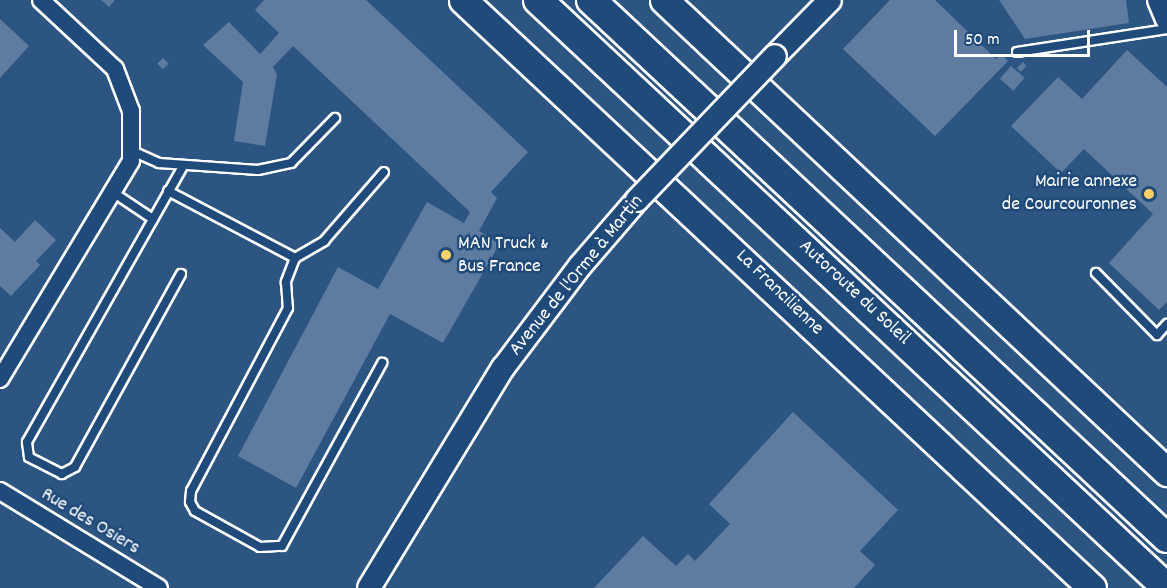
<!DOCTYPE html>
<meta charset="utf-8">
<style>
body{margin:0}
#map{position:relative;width:1167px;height:588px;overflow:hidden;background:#2c5582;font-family:Dekko,sans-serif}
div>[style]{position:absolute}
.building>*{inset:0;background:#5e7c9f;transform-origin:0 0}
.roads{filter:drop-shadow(2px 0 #fff) drop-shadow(-2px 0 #fff) drop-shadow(0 2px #fff) drop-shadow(0 -2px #fff)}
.service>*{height:8px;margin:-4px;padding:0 4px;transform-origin:4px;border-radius:4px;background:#1f4a7a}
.minor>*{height:16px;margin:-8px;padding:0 8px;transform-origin:8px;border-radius:8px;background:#1f4a7a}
.secondary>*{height:22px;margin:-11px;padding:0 11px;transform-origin:11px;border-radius:11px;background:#1f4a7a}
.trunk>*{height:27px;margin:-13.5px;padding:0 13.5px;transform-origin:13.5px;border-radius:13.5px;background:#1f4a7a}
.motorway>*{height:28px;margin:-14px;padding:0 14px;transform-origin:14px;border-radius:14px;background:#1f4a7a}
.bridges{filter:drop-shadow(2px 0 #fff) drop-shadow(-2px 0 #fff) drop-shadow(0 2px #fff) drop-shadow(0 -2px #fff)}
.secondary-bridge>*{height:22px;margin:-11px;padding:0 11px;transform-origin:11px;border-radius:11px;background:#1f4a7a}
.dots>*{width:16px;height:16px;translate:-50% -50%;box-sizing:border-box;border:3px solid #1f4a7a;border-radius:50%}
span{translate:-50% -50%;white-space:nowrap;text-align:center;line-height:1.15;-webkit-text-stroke:5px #1f4a7a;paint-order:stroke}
.poi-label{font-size:20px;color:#fff}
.right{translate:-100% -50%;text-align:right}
.left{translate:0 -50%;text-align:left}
.street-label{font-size:20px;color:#fff}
.scale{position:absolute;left:954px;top:30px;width:136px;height:27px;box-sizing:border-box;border:3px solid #fff;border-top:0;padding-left:8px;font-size:18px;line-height:21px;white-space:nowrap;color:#fff;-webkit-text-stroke:4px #1f4a7a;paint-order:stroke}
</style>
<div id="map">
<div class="building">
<i style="clip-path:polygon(101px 0,115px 0,109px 7px)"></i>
<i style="clip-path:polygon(264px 0,366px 0,528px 152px,491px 192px,497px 198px,479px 231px,500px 243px,443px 343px,390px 314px,296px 488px,238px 456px,338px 267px,378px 289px,427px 202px,464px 223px,470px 212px,293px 46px,273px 67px,277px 74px,265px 146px,234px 141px,243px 82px,203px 45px,229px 22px,260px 54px,279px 33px,255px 10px)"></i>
<i style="clip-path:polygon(890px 0,935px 0,996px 59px,1001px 54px,1008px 61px,935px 136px,843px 49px)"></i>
<i style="clip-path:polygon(999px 0,1126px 0,1129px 23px,1025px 39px)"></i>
<i style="clip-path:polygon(0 19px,29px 46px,0 78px)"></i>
<i style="clip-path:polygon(1127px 50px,1167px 87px,1167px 302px,1159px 310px,1109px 263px,1153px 214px,1084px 149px,1061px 173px,1011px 126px,1058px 77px,1082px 99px)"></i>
<i style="left:163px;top:58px;width:8px;height:8px;rotate:45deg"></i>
<i style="clip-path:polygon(1023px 62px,1026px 66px,1021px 72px,1017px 68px)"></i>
<i style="left:1011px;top:66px;width:18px;height:17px;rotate:41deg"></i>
<i style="clip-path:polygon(35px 220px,56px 240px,36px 261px,40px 265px,11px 296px,0 286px,0 228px,15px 242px)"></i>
<i style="clip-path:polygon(793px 412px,898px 510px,860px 551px,875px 565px,854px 588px,594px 588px,643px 536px,676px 566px,688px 554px,695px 561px,730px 524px,709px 504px)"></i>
</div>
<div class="roads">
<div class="service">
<i style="left:1017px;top:52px;width:152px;rotate:-8.7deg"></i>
<i style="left:132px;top:151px;width:30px;rotate:24deg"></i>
<i style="left:159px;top:163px;width:99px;rotate:4deg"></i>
<i style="left:258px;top:170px;width:34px;rotate:-12deg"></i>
<i style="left:291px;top:163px;width:63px;rotate:-45.6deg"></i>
<i style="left:168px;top:191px;width:144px;rotate:27.8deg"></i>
<i style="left:295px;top:258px;width:26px;rotate:111deg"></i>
<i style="left:286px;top:282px;width:26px;rotate:86deg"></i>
<i style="left:288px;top:308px;width:207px;rotate:117.9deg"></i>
<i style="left:191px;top:491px;width:11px;rotate:95deg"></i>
<i style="left:190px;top:502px;width:10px;rotate:61deg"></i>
<i style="left:195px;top:511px;width:74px;rotate:29deg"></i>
<i style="left:260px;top:547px;width:22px;rotate:-3deg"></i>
<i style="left:282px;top:546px;width:209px;rotate:-61.3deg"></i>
<i style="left:114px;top:193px;width:47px;rotate:33.7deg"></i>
<i style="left:295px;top:258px;width:34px;rotate:-30deg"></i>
<i style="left:324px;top:241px;width:91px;rotate:-49deg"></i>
<i style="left:1096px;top:273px;width:87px;rotate:45.5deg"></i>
<i style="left:1157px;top:335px;width:15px;rotate:-48deg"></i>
<i style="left:181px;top:274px;width:220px;rotate:118.8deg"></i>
<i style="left:75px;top:467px;width:15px;rotate:152deg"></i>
<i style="left:62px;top:474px;width:37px;rotate:-153deg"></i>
<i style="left:29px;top:457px;width:15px;rotate:-98deg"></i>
<i style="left:27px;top:442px;width:317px;rotate:-60.5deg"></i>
</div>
<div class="minor">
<i style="left:0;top:379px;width:254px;rotate:-59deg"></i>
<i style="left:131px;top:161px;width:50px;rotate:-90deg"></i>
<i style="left:131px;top:111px;width:45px;rotate:-110.9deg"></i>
<i style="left:115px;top:69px;width:101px;rotate:-137deg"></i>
<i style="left:0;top:491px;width:186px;rotate:31.4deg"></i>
</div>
<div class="secondary">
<i style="left:1159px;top:0;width:21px;rotate:67deg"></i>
<i style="left:775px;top:56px;width:78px;rotate:-45.5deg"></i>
<i style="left:369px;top:588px;width:258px;rotate:-58.7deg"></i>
<i style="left:503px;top:368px;width:128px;rotate:-53deg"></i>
<i style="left:580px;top:266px;width:87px;rotate:-49.2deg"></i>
</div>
<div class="trunk">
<i style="left:463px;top:0;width:861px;rotate:43.07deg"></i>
<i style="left:664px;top:0;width:690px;rotate:43.18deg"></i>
</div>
<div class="motorway">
<i style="left:538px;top:0;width:861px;rotate:43.07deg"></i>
<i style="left:591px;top:0;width:788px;rotate:43.05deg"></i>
</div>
</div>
<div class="bridges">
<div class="secondary-bridge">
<i style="left:637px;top:200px;width:199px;rotate:-46.2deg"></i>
</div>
</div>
<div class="dots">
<i style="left:1149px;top:194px;background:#ffd166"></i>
<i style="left:446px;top:255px;background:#ffd166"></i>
</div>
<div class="poi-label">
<span class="right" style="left:1137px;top:194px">Mairie annexe<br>de Courcouronnes</span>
<span class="left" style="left:458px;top:256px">MAN Truck &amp;<br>Bus France</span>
</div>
<div class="street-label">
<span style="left:577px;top:276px;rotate:-51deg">Avenue de l'Orme à Martin</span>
<span style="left:779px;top:293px;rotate:44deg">La Francilienne</span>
<span style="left:854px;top:293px;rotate:43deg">Autoroute du Soleil</span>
<span style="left:90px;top:522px;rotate:31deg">Rue des Osiers</span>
</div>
<div class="scale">50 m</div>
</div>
